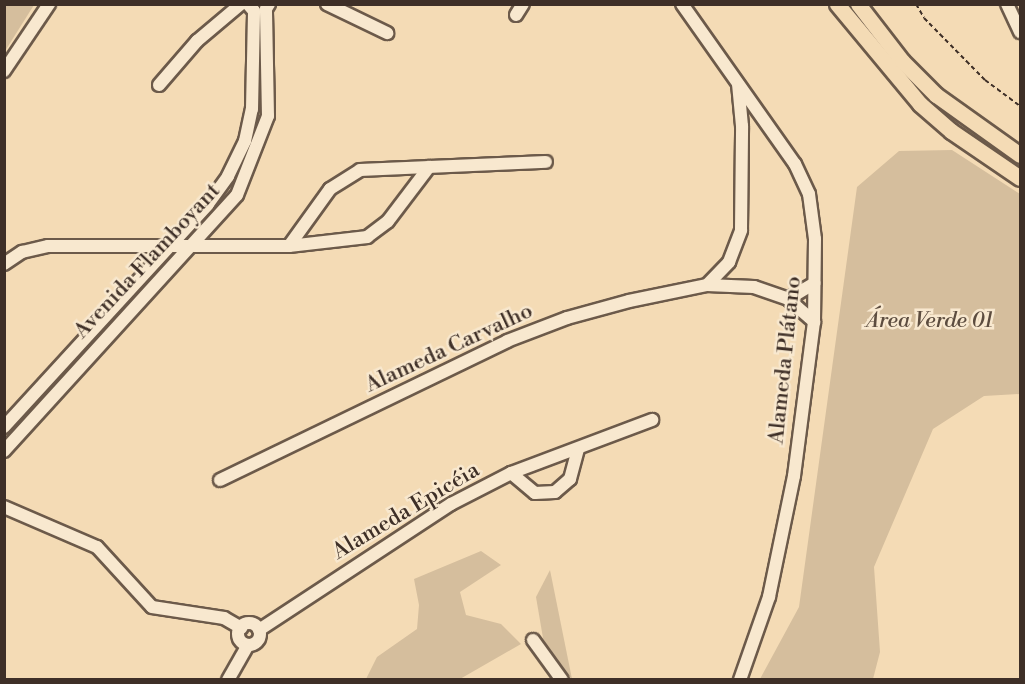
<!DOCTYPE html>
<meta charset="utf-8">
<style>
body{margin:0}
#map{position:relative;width:1025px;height:684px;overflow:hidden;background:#f4dbb5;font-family:"Libre Bodoni",serif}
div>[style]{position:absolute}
.green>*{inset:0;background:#d5be9d}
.path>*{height:2px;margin-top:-1px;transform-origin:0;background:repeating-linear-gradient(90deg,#3e2f27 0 4.5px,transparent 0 7.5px)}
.roads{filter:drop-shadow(2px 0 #6c5a4a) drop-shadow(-2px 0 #6c5a4a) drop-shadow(0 2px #6c5a4a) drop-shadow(0 -2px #6c5a4a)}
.minor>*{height:12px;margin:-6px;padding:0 6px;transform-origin:6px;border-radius:6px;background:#f8e8cf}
.minor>.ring{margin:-6px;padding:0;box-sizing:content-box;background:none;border:12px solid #f8e8cf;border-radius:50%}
.major>*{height:15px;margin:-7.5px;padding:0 7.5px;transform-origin:7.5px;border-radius:7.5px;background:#f4dbb5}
span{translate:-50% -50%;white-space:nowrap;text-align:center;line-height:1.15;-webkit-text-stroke:5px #f8e8cf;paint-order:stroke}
.street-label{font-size:22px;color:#3e2f27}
.park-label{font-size:22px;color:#5c4c3f;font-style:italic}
.frame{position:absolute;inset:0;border:6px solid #3e2f27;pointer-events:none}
</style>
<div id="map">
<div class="green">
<i style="clip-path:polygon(5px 4px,34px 5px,5px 51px,4px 5px)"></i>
<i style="clip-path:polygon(952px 150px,1020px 194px,1020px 394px,984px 396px,933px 429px,874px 567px,880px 652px,873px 679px,760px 679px,799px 607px,857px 187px,899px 151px)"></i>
<i style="clip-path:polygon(481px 551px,501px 565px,460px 592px,466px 615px,501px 624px,521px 644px,460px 679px,366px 679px,377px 657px,417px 629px,419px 605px,414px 579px)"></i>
<i style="clip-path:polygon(550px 570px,572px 679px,550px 679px,536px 597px)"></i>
</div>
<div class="path">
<i style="left:916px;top:4px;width:16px;rotate:60deg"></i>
<i style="left:924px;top:18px;width:87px;rotate:45.5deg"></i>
<i style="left:985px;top:80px;width:44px;rotate:36.6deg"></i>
</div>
<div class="roads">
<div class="minor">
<i style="left:327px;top:4px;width:67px;rotate:25.8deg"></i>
<i style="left:682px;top:4px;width:196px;rotate:54.8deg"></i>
<i style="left:795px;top:164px;width:33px;rotate:65deg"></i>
<i style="left:809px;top:194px;width:45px;rotate:82.4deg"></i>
<i style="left:815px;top:239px;width:83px;rotate:90.7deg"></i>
<i style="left:814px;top:322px;width:155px;rotate:97.4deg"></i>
<i style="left:794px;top:476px;width:124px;rotate:101.7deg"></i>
<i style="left:769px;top:597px;width:88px;rotate:109.3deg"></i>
<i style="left:1007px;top:4px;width:31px;rotate:65deg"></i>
<i style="left:516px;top:15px;width:13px;rotate:-58deg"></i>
<i style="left:4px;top:71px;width:81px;rotate:-56.1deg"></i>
<i style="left:159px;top:85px;width:58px;rotate:-49.2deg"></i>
<i style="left:197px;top:41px;width:57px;rotate:-40.1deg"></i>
<i style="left:289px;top:246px;width:70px;rotate:-54.3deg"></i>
<i style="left:330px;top:189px;width:36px;rotate:-32deg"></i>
<i style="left:360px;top:170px;width:186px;rotate:-2.5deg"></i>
<i style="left:4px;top:264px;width:22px;rotate:-34deg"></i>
<i style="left:22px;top:252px;width:27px;rotate:-13deg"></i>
<i style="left:48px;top:246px;width:241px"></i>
<i style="left:289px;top:246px;width:79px;rotate:-6.6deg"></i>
<i style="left:367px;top:237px;width:26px;rotate:-37deg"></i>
<i style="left:388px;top:221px;width:68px;rotate:-52.8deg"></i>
<i style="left:707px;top:285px;width:32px;rotate:-46deg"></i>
<i style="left:729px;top:262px;width:34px;rotate:-69deg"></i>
<i style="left:741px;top:230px;width:104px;rotate:-89.4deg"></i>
<i style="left:742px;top:126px;width:42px;rotate:-95.4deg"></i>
<i style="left:788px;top:299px;width:31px;rotate:-31deg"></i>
<i style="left:4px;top:427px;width:302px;rotate:-47.5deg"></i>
<i style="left:208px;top:204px;width:34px;rotate:-54deg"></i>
<i style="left:228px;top:176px;width:39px;rotate:-64deg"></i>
<i style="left:245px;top:141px;width:33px;rotate:-78deg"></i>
<i style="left:252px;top:109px;width:98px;rotate:-88.8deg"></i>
<i style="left:254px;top:11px;width:9px;rotate:-131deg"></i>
<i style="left:4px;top:451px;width:346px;rotate:-47.7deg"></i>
<i style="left:237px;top:195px;width:85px;rotate:-68.6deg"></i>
<i style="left:268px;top:116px;width:107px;rotate:-91.1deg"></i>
<i style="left:266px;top:9px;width:6px;rotate:-59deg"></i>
<i style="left:511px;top:473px;width:31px;rotate:40deg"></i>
<i style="left:535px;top:493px;width:20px;rotate:-3deg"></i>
<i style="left:555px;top:492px;width:20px;rotate:-41deg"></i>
<i style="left:570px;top:479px;width:30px;rotate:-75deg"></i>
<i style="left:220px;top:480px;width:319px;rotate:-25.8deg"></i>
<i style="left:507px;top:341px;width:64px;rotate:-21deg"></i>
<i style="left:567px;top:318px;width:64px;rotate:-15.3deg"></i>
<i style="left:629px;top:301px;width:80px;rotate:-11.6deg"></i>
<i style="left:707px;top:285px;width:47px;rotate:2.4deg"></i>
<i style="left:754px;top:287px;width:36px;rotate:19deg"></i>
<i style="left:788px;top:299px;width:35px;rotate:41deg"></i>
<i style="left:4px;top:507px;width:101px;rotate:23.3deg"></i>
<i style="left:97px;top:547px;width:81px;rotate:47.5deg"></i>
<i style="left:152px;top:607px;width:73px;rotate:8.7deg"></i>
<i style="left:224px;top:618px;width:20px;rotate:30deg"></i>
<i class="ring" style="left:238px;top:623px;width:10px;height:10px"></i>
<i style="left:259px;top:630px;width:230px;rotate:-33.3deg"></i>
<i style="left:451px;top:504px;width:68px;rotate:-27.3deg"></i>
<i style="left:511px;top:473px;width:151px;rotate:-20.6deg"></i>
<i style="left:533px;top:640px;width:49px;rotate:54.1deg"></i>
<i style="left:228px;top:680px;width:40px;rotate:-60.3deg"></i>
</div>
<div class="major">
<i style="left:837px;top:4px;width:130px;rotate:50.3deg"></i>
<i style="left:920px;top:104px;width:41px;rotate:41.1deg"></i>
<i style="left:951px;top:131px;width:83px;rotate:34.3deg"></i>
<i style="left:858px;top:4px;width:72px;rotate:52.3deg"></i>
<i style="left:902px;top:61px;width:48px;rotate:45deg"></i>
<i style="left:936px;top:95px;width:103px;rotate:35.5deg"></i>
</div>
</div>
<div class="street-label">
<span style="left:147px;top:261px;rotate:-47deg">Avenida Flamboyant</span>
<span style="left:449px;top:348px;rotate:-25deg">Alameda Carvalho</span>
<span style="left:785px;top:360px;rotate:-84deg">Alameda Plátano</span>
<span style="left:406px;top:511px;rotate:-31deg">Alameda Epicéia</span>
</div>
<div class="park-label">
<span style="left:929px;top:321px">Área Verde 01</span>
</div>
<div class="frame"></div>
</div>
